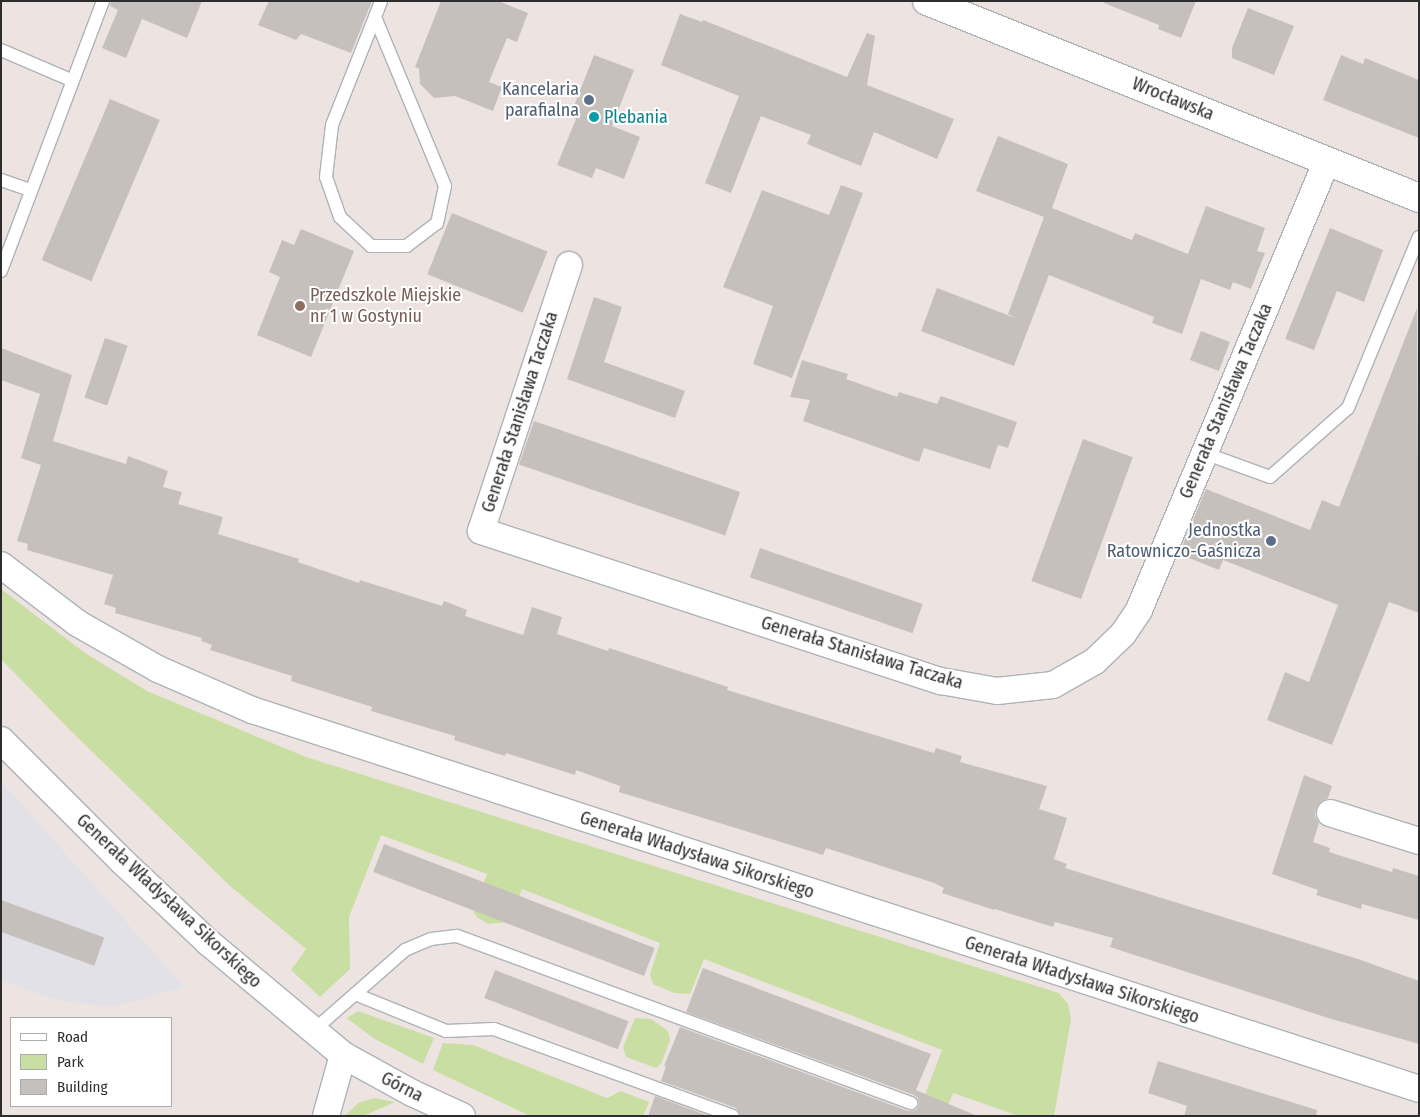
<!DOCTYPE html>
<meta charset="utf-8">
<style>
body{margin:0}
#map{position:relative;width:1420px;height:1117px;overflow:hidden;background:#ede4e1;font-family:"Fira Sans Condensed",sans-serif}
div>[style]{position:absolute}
.industrial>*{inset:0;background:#e1e1e7}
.green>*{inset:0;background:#c9dea3}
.building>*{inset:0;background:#c6c0bc;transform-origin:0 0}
.roads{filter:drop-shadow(1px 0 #adb3b8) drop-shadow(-1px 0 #adb3b8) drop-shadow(0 1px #adb3b8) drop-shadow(0 -1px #adb3b8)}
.service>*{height:12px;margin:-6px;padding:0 6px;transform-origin:6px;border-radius:6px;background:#fff}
.minor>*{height:26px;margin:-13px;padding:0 13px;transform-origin:13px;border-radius:13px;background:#fff}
.tertiary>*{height:28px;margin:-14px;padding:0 14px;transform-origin:14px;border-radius:14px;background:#fff}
.dots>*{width:14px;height:14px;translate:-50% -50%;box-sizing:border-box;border:2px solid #fff;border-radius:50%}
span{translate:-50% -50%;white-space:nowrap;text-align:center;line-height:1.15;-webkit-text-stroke:4px #fff;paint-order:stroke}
.service-label{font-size:18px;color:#4e5e75}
.right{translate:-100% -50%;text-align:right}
.street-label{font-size:18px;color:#2d2d2d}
.culture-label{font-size:18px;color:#0d838f}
.left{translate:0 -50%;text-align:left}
.education-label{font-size:18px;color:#785e54}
.frame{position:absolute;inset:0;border:2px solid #2d2d2d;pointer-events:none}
.legend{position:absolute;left:10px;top:1017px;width:162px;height:90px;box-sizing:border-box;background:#fff;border:1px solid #ababab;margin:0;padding:6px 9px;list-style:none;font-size:15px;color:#2d2d2d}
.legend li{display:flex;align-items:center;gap:10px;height:25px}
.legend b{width:25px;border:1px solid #ababab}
</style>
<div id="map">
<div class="industrial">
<i style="clip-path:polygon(1px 781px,184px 987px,113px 1007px,60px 1001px,1px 981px)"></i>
</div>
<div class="green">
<i style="clip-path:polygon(1px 589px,85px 653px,147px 691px,306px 757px,1059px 993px,1068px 1004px,1071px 1019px,1054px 1116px,1019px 1116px,953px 1093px,944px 1116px,917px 1116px,942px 1050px,704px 959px,690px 994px,674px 993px,653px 984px,650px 974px,660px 943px,522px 889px,510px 922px,488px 924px,477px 917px,473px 911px,487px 874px,381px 835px,349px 917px,350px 969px,320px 997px,291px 970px,306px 949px,229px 885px,72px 732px,1px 659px)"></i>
<i style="clip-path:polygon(358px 1011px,434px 1038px,423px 1064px,373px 1038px,347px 1018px)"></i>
<i style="clip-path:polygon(635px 1018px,651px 1019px,668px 1031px,670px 1040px,661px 1064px,656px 1068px,626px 1057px,623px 1047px)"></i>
<i style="clip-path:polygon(443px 1043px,473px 1045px,607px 1098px,621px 1091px,649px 1102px,643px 1116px,530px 1116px,433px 1070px)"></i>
<i style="clip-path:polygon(375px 1098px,395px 1102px,363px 1116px,345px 1116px,358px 1103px)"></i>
</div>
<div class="building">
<i style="clip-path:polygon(111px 1px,202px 1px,187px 38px,142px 19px,126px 58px,102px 48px,118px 10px,110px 6px)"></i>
<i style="clip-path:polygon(269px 1px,372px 1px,351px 53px,301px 34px,296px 40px,258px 25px)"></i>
<i style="clip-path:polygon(441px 1px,498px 1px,528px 13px,517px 42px,507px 38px,489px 82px,502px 87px,493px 111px,455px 96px,434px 98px,420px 84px,419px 69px,415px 67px)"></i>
<i style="clip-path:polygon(1104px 1px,1196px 1px,1181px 38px,1158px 29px,1159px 25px,1104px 3px)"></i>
<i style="clip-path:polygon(1248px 8px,1294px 26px,1274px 75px,1232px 58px,1232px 48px)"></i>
<i style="clip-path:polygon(680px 14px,702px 22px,703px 20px,847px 77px,867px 33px,875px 36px,867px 85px,954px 119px,937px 159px,874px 132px,861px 166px,807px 144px,811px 135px,761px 116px,731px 193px,705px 183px,739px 96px,661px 65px)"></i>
<i style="clip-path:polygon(594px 55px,634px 70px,612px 126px,640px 137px,624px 179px,596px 168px,592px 178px,557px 165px,576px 119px,570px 116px)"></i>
<i style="clip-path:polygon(1341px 55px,1363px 64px,1365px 58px,1419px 80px,1419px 138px,1323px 100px)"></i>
<i style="left:110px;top:99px;width:54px;height:175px;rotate:23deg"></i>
<i style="clip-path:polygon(998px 136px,1068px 164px,1052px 208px,1132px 240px,1135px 233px,1188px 254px,1206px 206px,1265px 228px,1257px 251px,1265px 253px,1251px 289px,1233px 282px,1230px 290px,1201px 279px,1182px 334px,1152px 323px,1154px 317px,1049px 275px,1014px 366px,921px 331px,937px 288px,1018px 319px,1008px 314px,1044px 217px,976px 191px)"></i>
<i style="clip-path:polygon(841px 185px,863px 193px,792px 378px,753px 364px,773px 306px,723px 287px,762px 190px,829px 215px)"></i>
<i style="left:452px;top:213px;width:103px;height:66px;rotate:22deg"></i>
<i style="clip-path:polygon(1330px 228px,1383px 250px,1364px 302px,1337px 291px,1314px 350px,1285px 339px)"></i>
<i style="clip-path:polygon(301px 229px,354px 251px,311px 357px,257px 335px,280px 277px,269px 272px,282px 240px,294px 245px)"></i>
<i style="clip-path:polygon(594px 297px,622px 307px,604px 362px,685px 391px,675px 418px,567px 379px)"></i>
<i style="clip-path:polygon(1417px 308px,1419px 613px,1389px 602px,1332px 745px,1267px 720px,1285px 672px,1309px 682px,1338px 605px,1223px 560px,1219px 570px,1179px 554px,1206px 489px,1310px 530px,1322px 500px,1339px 507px)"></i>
<i style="left:1201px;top:331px;width:31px;height:31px;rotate:21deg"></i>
<i style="left:105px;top:338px;width:24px;height:63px;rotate:19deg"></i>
<i style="clip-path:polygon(1px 348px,72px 375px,53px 441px,126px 464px,128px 456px,168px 471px,163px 487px,182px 492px,178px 504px,223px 517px,218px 534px,299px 559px,298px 562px,359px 583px,360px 580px,442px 606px,444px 601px,467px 610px,465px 616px,523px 635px,532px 607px,562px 617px,557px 634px,608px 651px,609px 648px,728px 687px,727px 690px,934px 753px,936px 748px,962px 756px,960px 762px,1047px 786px,1039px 809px,1067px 818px,1054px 859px,1067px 864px,1065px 868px,1358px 959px,1419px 981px,1419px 1044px,1328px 1018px,1110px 947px,1113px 938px,1055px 922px,1053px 927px,995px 909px,994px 910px,942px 893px,944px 888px,934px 883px,826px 848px,823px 855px,619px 792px,620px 786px,576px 770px,575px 775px,506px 753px,505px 756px,454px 740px,455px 736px,371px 711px,372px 707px,291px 681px,292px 676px,210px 650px,212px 645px,201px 641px,202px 638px,115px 613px,116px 608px,104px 604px,113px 575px,27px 550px,28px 544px,17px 541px,41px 465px,21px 458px,40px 394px,1px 380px)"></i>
<i style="clip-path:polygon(802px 360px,848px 374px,846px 379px,897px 397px,899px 392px,937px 404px,941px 396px,1017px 422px,1008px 448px,998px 445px,990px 469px,924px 448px,919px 462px,803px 421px,810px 400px,790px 397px)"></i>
<i style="left:534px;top:421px;width:218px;height:46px;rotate:19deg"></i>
<i style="left:1083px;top:439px;width:53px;height:151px;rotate:20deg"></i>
<i style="left:760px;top:548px;width:172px;height:31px;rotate:19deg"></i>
<i style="clip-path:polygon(1304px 775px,1332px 786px,1328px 798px,1320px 802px,1316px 808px,1315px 816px,1319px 823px,1313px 842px,1330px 848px,1329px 852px,1392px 872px,1393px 868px,1419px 876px,1419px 920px,1362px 904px,1361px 909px,1342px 903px,1316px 895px,1318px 890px,1272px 874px)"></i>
<i style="left:384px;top:844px;width:290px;height:30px;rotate:21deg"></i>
<i style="left:1px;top:900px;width:110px;height:30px;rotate:20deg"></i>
<i style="clip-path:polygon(703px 968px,931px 1054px,916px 1090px,977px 1116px,741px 1116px,736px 1108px,661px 1081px,666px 1066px,664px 1066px,680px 1027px,908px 1111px,916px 1110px,919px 1105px,918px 1098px,914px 1095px,686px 1012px)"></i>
<i style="left:495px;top:970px;width:143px;height:30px;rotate:21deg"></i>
<i style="clip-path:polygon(1158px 1061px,1317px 1110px,1316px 1116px,1184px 1116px,1187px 1106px,1148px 1093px)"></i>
<i style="clip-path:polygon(655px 1096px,709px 1116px,648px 1116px)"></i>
</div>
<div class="roads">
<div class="service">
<i style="left:375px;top:17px;width:183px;rotate:67.5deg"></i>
<i style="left:445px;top:186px;width:38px;rotate:102deg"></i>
<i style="left:437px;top:223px;width:38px;rotate:143deg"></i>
<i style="left:407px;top:246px;width:36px;rotate:180deg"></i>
<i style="left:371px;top:246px;width:42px;rotate:-136.9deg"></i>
<i style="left:340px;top:217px;width:42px;rotate:-109.3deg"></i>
<i style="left:326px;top:177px;width:52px;rotate:-83.4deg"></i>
<i style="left:332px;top:125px;width:116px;rotate:-68.3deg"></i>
<i style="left:375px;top:17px;width:17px;rotate:-69deg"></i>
<i style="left:1px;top:50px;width:78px;rotate:23.3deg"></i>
<i style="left:1px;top:180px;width:31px;rotate:19deg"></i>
<i style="left:1px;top:271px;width:289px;rotate:-69.3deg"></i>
<i style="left:1204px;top:453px;width:70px;rotate:20deg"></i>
<i style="left:1270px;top:477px;width:104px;rotate:-41.5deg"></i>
<i style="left:1348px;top:408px;width:185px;rotate:-67.5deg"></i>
<i style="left:355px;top:994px;width:98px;rotate:22.1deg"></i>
<i style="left:446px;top:1031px;width:48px;rotate:-2.4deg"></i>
<i style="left:494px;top:1029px;width:254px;rotate:20deg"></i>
<i style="left:314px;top:1030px;width:121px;rotate:-41.3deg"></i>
<i style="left:405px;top:950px;width:28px;rotate:-23deg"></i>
<i style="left:431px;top:939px;width:26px;rotate:-7deg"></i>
<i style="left:457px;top:936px;width:484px;rotate:20.2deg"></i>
</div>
<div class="minor">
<i style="left:569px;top:265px;width:280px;rotate:108.3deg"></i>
<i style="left:481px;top:531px;width:484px;rotate:18.1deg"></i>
<i style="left:941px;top:681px;width:57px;rotate:10.1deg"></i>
<i style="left:997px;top:691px;width:56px;rotate:-6.1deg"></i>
<i style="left:1053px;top:685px;width:48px;rotate:-29.7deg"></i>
<i style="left:1095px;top:661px;width:39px;rotate:-44deg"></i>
<i style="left:1123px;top:634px;width:29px;rotate:-56deg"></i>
<i style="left:1139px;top:610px;width:487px;rotate:-67.3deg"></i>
<i style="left:1px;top:565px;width:96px;rotate:37.3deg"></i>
<i style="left:77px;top:623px;width:93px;rotate:29.6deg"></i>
<i style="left:158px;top:669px;width:103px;rotate:23.6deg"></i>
<i style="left:252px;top:710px;width:1227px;rotate:17.99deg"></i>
<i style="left:1px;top:740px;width:173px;rotate:45deg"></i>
<i style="left:123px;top:862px;width:117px;rotate:43.3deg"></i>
<i style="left:208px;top:942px;width:176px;rotate:39.9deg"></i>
<i style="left:343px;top:1055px;width:79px;rotate:28.8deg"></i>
<i style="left:412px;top:1093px;width:55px;rotate:24.7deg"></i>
<i style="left:1330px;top:813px;width:93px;rotate:17.5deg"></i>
<i style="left:326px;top:1116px;width:63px;rotate:-74.4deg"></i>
</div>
<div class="tertiary">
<i style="left:927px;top:1px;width:530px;rotate:21.82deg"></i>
</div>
</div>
<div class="dots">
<i style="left:589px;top:100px;background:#5c6f8a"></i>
<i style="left:594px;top:117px;background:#0f9aa8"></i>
<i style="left:300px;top:306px;background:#8d6e63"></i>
<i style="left:1271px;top:541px;background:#5c6f8a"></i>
</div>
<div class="service-label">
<span class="right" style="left:579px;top:100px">Kancelaria<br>parafialna</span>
<span class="right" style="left:1261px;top:541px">Jednostka<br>Ratowniczo-Gaśnicza</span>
</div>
<div class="street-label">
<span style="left:1173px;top:99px;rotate:22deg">Wrocławska</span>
<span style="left:1226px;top:401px;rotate:-67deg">Generała Stanisława Taczaka</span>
<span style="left:520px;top:412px;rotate:-72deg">Generała Stanisława Taczaka</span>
<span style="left:862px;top:653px;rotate:17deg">Generała Stanisława Taczaka</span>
<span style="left:697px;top:855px;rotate:18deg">Generała Władysława Sikorskiego</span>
<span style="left:169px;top:901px;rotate:43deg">Generała Władysława Sikorskiego</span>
<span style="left:1082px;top:980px;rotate:18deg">Generała Władysława Sikorskiego</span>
<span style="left:402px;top:1087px;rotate:27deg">Górna</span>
</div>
<div class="culture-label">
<span class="left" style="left:604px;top:117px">Plebania</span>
</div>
<div class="education-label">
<span class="left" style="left:310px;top:306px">Przedszkole Miejskie<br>nr 1 w Gostyniu</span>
</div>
<div class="frame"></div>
<ul class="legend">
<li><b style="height:6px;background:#fff"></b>Road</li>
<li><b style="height:14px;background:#c9dea3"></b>Park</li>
<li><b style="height:14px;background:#c6c0bc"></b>Building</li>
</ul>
</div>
